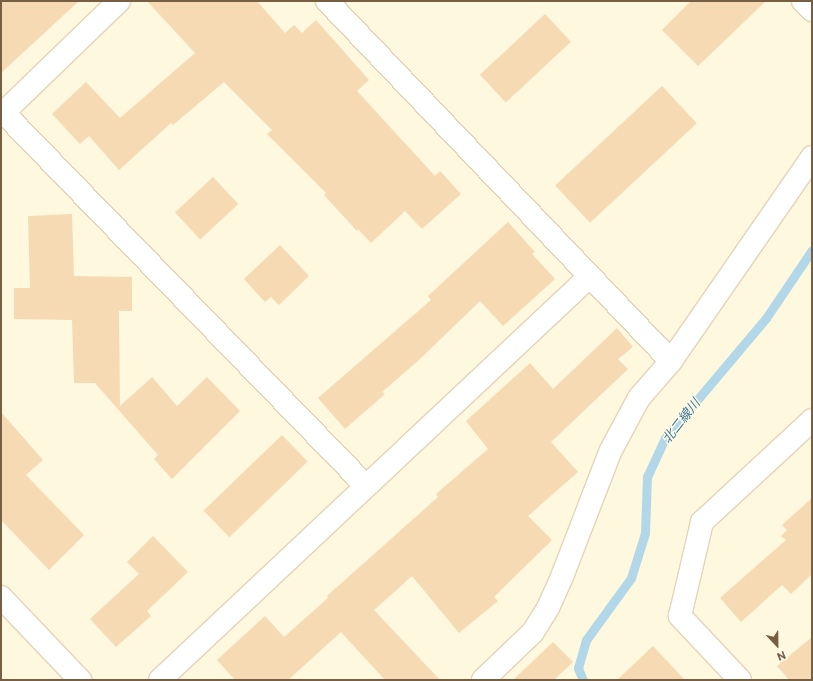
<!DOCTYPE html>
<meta charset="utf-8">
<style>
body{margin:0}
#map{position:relative;width:813px;height:681px;overflow:hidden;background:#fef8de;font-family:Commissioner,"Noto Sans JP",sans-serif}
div>[style]{position:absolute}
.stream>*{height:9px;margin:-4.5px;padding:0 4.5px;transform-origin:4.5px;border-radius:4.5px;background:#b1d7e9}
.building>*{inset:0;background:#f6dab3;transform-origin:0 0}
.roads{filter:drop-shadow(1px 0 #e3d4ba) drop-shadow(-1px 0 #e3d4ba) drop-shadow(0 1px #e3d4ba) drop-shadow(0 -1px #e3d4ba)}
.minor>*{height:22px;margin:-11px;padding:0 11px;transform-origin:11px;border-radius:11px;background:#fff}
span{translate:-50% -50%;white-space:nowrap;text-align:center;line-height:1.15;-webkit-text-stroke:3px #fffae7;paint-order:stroke}
.water-label{font-size:13px;color:#3e7794;font-style:italic}
.frame{position:absolute;inset:0;border:2px solid #775f44;pointer-events:none}
.north{position:absolute;left:757px;top:625px;width:40px;height:40px;-webkit-text-stroke:3px #fffae7;paint-order:stroke;rotate:158deg;font-size:11px;font-weight:700;line-height:16px;text-align:center;color:#775f44}
.north::after{content:'';display:block;margin:auto;width:14px;height:18px;background:#775f44;clip-path:polygon(50% 0,100% 100%,50% 72%,0 100%)}
</style>
<div id="map">
<div class="stream">
<i style="left:583px;top:680px;width:13px;rotate:-113deg"></i>
<i style="left:578px;top:668px;width:29px;rotate:-74deg"></i>
<i style="left:586px;top:640px;width:77px;rotate:-54deg"></i>
<i style="left:631px;top:578px;width:47px;rotate:-72.7deg"></i>
<i style="left:645px;top:533px;width:56px;rotate:-88deg"></i>
<i style="left:647px;top:477px;width:43px;rotate:-65.2deg"></i>
<i style="left:665px;top:438px;width:157px;rotate:-49.9deg"></i>
<i style="left:766px;top:318px;width:82px;rotate:-55.9deg"></i>
</div>
<div class="building">
<i style="clip-path:polygon(1px 1px,79px 1px,1px 73px)"></i>
<i style="clip-path:polygon(147px 1px,257px 1px,285px 33px,294px 25px,302px 33px,316px 20px,369px 80px,357px 91px,435px 176px,440px 171px,461px 194px,422px 229px,405px 211px,371px 243px,358px 229px,357px 231px,324px 195px,326px 193px,267px 134px,272px 130px,224px 82px,173px 125px,171px 123px,119px 170px,89px 136px,80px 144px,52px 114px,86px 82px,120px 118px,195px 53px)"></i>
<i style="clip-path:polygon(691px 1px,766px 1px,698px 66px,662px 30px)"></i>
<i style="left:545px;top:14px;width:38px;height:89px;rotate:47deg"></i>
<i style="left:662px;top:86px;width:51px;height:146px;rotate:47deg"></i>
<i style="left:213px;top:177px;width:37px;height:52px;rotate:47deg"></i>
<i style="clip-path:polygon(72px 214px,74px 276px,132px 277px,132px 311px,119px 311px,120px 406px,152px 377px,177px 406px,207px 377px,240px 411px,172px 479px,154px 459px,158px 455px,95px 383px,74px 383px,72px 320px,14px 319px,14px 288px,30px 288px,28px 216px)"></i>
<i style="clip-path:polygon(508px 222px,535px 252px,532px 254px,555px 279px,503px 326px,480px 301px,419px 360px,382px 392px,385px 394px,345px 429px,318px 398px,431px 300px,428px 296px)"></i>
<i style="clip-path:polygon(280px 245px,309px 276px,279px 305px,271px 297px,265px 302px,244px 279px)"></i>
<i style="clip-path:polygon(617px 328px,633px 347px,618px 359px,628px 369px,551px 442px,578px 472px,528px 516px,552px 540px,494px 597px,498px 601px,459px 633px,412px 576px,374px 610px,440px 680px,385px 680px,341px 632px,288px 680px,235px 680px,217px 660px,265px 616px,284px 637px,328px 598px,327px 596px,438px 497px,436px 494px,488px 449px,466px 421px,530px 363px,553px 389px)"></i>
<i style="clip-path:polygon(1px 412px,43px 460px,26px 475px,84px 535px,49px 570px,1px 520px)"></i>
<i style="left:282px;top:435px;width:37px;height:109px;rotate:46deg"></i>
<i style="clip-path:polygon(812px 498px,812px 574px,791px 594px,782px 585px,741px 622px,720px 598px,786px 540px,781px 536px,787px 530px,782px 525px)"></i>
<i style="clip-path:polygon(153px 536px,188px 572px,147px 611px,151px 616px,116px 647px,90px 619px,139px 574px,127px 562px)"></i>
<i style="clip-path:polygon(812px 637px,812px 680px,789px 680px,777px 666px)"></i>
<i style="clip-path:polygon(553px 642px,573px 662px,554px 680px,513px 680px)"></i>
<i style="clip-path:polygon(653px 646px,685px 680px,617px 680px)"></i>
</div>
<div class="roads">
<div class="minor">
<i style="left:327px;top:1px;width:498px;rotate:46.3deg"></i>
<i style="left:803px;top:1px;width:13px;rotate:45deg"></i>
<i style="left:1px;top:110px;width:524px;rotate:45.85deg"></i>
<i style="left:1px;top:115px;width:164px;rotate:-44deg"></i>
<i style="left:1px;top:597px;width:115px;rotate:46.4deg"></i>
<i style="left:160px;top:680px;width:589px;rotate:-43.21deg"></i>
<i style="left:483px;top:680px;width:69px;rotate:-43.8deg"></i>
<i style="left:533px;top:632px;width:28px;rotate:-58deg"></i>
<i style="left:548px;top:608px;width:37px;rotate:-66deg"></i>
<i style="left:563px;top:574px;width:131px;rotate:-68.9deg"></i>
<i style="left:610px;top:452px;width:61px;rotate:-61.8deg"></i>
<i style="left:639px;top:398px;width:49px;rotate:-49.1deg"></i>
<i style="left:671px;top:361px;width:248px;rotate:-55.3deg"></i>
<i style="left:740px;top:680px;width:88px;rotate:-133.2deg"></i>
<i style="left:680px;top:616px;width:97px;rotate:-76.8deg"></i>
<i style="left:702px;top:522px;width:150px;rotate:-42.8deg"></i>
</div>
</div>
<div class="water-label">
<span style="left:681px;top:421px;rotate:-52deg">北二線川</span>
</div>
<div class="frame"></div>
<div class="north">N</div>
</div>
